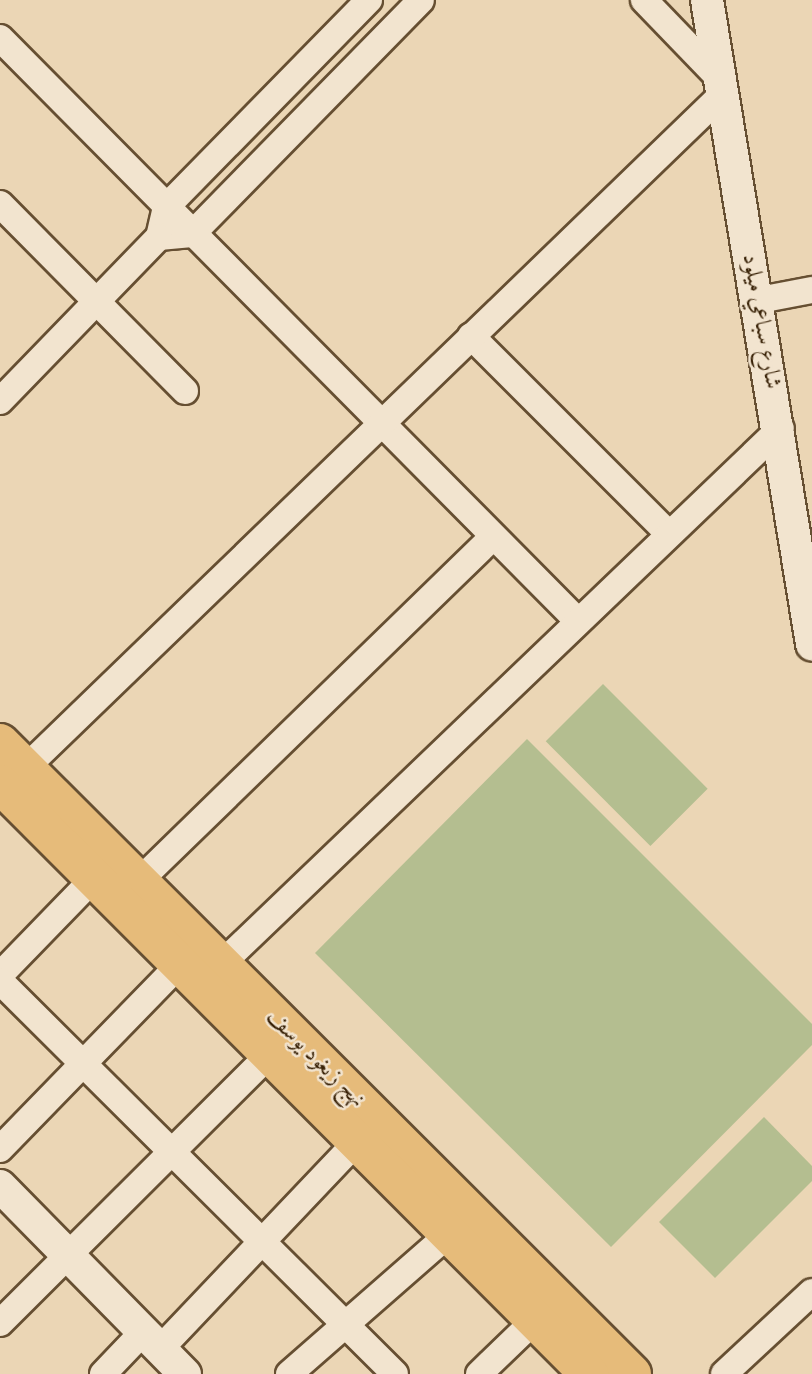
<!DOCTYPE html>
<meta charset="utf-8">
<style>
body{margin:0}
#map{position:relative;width:812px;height:1374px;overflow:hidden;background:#ebd6b5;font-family:"Gentium Book Plus",Amiri,serif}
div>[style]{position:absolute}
.green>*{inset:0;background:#b4be90;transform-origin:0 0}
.roads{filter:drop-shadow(2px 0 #664f32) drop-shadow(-2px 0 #664f32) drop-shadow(0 2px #664f32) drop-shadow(0 -2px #664f32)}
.minor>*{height:26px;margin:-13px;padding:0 13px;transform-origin:13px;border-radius:13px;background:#f2e4cf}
.tertiary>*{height:32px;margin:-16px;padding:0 16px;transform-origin:16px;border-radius:16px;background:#f2e4cf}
.primary>*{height:38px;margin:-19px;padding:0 19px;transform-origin:19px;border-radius:19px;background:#e6bb7a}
span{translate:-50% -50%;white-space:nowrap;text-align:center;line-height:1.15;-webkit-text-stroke:5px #f2e4cf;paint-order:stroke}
.street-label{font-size:23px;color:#392207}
</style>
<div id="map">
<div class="green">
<i style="left:603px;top:684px;width:148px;height:81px;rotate:45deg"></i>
<i style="clip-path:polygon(527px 739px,812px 1024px,812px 1045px,611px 1247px,315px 953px)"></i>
<i style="clip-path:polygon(764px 1117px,812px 1166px,812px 1181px,715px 1278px,659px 1222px)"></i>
</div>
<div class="roads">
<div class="minor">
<i style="left:369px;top:0;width:290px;rotate:134.4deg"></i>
<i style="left:166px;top:207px;width:31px;rotate:103deg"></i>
<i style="left:159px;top:237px;width:33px;rotate:-5deg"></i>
<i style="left:192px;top:234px;width:327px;rotate:-45.6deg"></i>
<i style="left:644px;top:0;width:111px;rotate:46.1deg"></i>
<i style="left:0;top:38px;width:821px;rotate:45.25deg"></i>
<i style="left:0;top:204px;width:263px;rotate:45.3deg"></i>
<i style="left:759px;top:300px;width:54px;rotate:-10.7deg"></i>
<i style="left:471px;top:336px;width:277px;rotate:45deg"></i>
<i style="left:0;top:401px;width:228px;rotate:-45.9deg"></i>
<i style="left:14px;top:779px;width:987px;rotate:-44.02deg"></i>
<i style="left:137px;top:883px;width:495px;rotate:-44.2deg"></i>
<i style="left:211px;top:974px;width:789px;rotate:-43.77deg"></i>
<i style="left:0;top:975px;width:132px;rotate:-45.9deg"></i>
<i style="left:0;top:981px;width:557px;rotate:44.85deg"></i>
<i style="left:0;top:1149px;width:257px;rotate:-45.8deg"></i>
<i style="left:0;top:1323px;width:397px;rotate:-44.9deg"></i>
<i style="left:162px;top:1347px;width:299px;rotate:-46.5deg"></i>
<i style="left:103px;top:1374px;width:58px;rotate:-46.4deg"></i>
<i style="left:289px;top:1374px;width:211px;rotate:-41.2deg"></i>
<i style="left:479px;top:1374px;width:78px;rotate:-44deg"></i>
<i style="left:724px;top:1374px;width:120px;rotate:-43deg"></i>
</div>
<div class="tertiary">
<i style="left:707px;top:0;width:653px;rotate:80.74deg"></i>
<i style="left:0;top:1186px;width:264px;rotate:45.5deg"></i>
</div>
<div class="primary">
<i style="left:0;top:743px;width:893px;rotate:44.95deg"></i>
<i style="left:0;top:784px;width:834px;rotate:45.05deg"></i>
</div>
</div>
<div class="street-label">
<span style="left:763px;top:321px;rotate:80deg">شارع سباعي ميلود</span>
<span style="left:317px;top:1057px;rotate:45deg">نهج زيغود يوسف</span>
</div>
</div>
